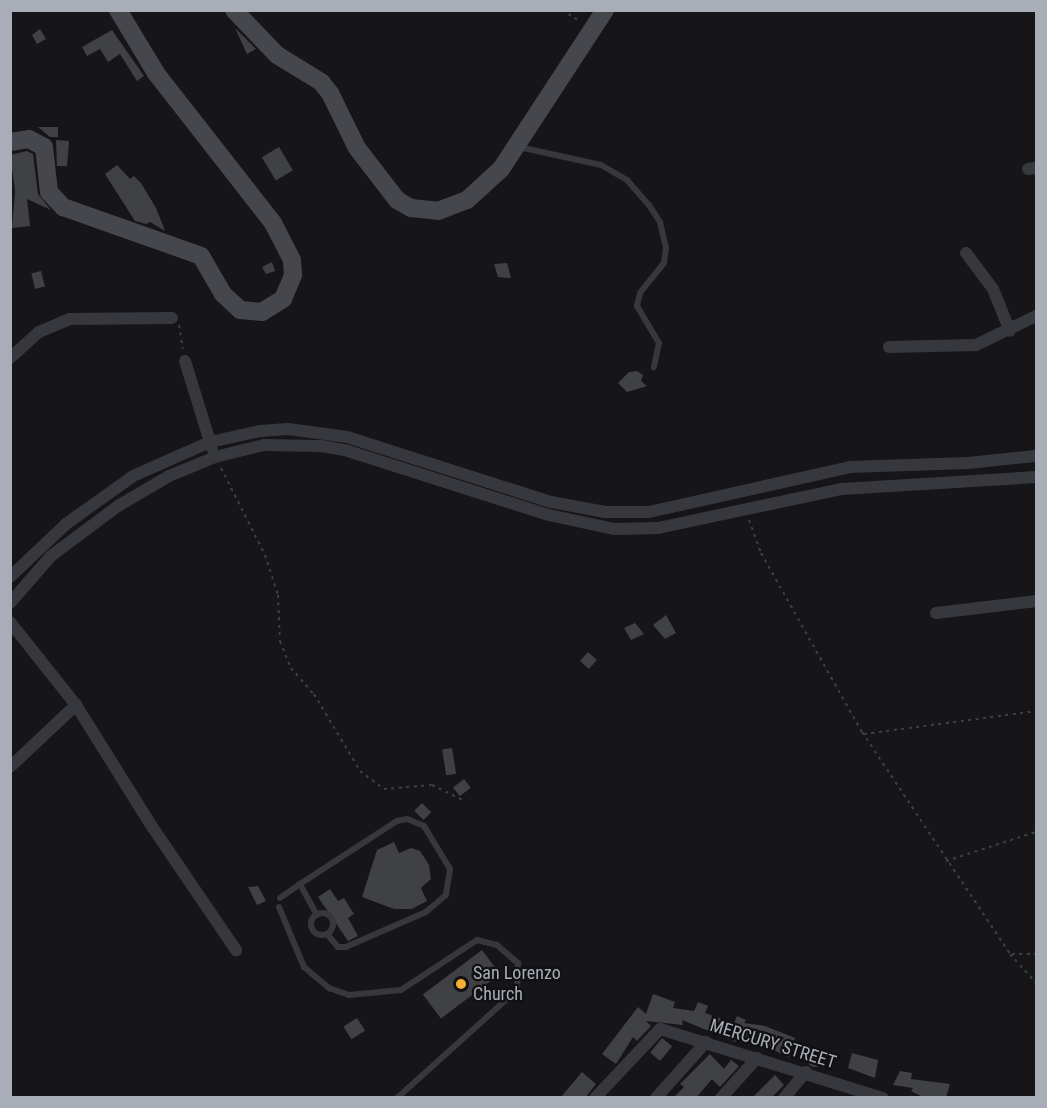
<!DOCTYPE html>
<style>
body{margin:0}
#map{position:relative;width:1047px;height:1108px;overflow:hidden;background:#161618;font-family:"Roboto Condensed",sans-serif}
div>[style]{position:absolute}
.building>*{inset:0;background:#404145;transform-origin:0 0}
.round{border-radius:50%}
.path>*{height:2px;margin-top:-1px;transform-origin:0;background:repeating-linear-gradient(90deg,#3d3f44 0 3px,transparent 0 7.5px)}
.service>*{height:6px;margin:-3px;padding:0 3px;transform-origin:3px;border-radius:3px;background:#37383d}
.service>.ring{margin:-3px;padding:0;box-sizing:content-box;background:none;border:6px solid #37383d;border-radius:50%}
.minor>*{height:12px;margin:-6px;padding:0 6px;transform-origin:6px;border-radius:6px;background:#37383d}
.secondary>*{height:18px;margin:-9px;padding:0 9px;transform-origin:9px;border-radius:9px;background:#45474d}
.dots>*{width:16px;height:16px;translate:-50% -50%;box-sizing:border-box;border:3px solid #111113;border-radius:50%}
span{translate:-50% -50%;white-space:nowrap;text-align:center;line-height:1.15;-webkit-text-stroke:4.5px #111113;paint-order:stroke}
.poi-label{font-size:18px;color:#a8adb8}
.left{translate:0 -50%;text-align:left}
.street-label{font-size:18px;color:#a8adb8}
.frame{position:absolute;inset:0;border:12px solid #a8adb8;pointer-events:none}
</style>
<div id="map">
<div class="building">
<i style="clip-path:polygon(235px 28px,256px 49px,247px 54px)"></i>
<i style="clip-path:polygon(40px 29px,46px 39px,37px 44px,32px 35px)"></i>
<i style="clip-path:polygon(112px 30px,144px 76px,137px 81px,120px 54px,108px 62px,100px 49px,87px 56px,82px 47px)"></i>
<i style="clip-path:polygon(38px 127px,58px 127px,58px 137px,50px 137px)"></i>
<i style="clip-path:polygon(56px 140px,69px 141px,67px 166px,57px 166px)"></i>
<i style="left:279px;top:147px;width:27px;height:20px;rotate:59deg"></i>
<i style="clip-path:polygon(27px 151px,33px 154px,38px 194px,51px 210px,27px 199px,30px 226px,12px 228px,15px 190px,10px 155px)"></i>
<i style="clip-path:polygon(117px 165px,130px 179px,134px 176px,141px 183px,156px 208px,165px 231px,150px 222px,146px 224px,135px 221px,105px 174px)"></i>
<i style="clip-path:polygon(272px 262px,275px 271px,266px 274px,262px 267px)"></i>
<i style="clip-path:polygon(507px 263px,511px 278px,498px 277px,494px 264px)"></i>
<i style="left:41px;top:271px;width:16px;height:10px;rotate:76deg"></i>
<i style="clip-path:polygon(637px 371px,643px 375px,641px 381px,647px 386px,627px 392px,618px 383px,629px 372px)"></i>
<i style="clip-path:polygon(666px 615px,676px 633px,665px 639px,653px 625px)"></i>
<i style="clip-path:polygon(635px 623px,644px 634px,631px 640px,624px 628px)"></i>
<i style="left:588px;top:652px;width:12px;height:12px;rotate:42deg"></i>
<i style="left:452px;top:748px;width:26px;height:10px;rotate:81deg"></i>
<i style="left:464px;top:779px;width:11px;height:14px;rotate:52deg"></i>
<i style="left:422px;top:803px;width:13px;height:11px;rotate:45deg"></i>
<i style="clip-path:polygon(394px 842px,399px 853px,411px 848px,420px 851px,429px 865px,431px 879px,421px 888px,427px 901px,412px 909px,394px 909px,362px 897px,377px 850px)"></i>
<i style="clip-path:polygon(258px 886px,266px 901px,257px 905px,248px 887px)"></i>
<i style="clip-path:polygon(330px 889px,338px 901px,344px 898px,354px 914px,348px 918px,358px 936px,348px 941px,318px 897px)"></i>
<i style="left:482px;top:950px;width:30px;height:74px;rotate:53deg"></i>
<i style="clip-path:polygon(653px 994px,675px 1002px,673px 1008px,694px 1011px,698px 1002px,708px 1006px,705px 1013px,734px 1023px,737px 1016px,746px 1020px,744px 1023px,765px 1026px,795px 1038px,789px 1057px,759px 1044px,760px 1041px,739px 1036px,736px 1042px,682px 1020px,683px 1025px,646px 1021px,651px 1026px,637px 1041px,633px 1037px,616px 1064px,602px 1054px,638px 1007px,646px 1014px)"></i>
<i style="left:357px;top:1018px;width:15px;height:16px;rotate:58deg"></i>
<i style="left:662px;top:1038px;width:13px;height:19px;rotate:39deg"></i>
<i class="round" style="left:807px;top:1051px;width:16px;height:16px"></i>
<i style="clip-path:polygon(852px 1053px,878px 1060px,875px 1078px,848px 1068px)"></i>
<i style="clip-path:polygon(710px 1054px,724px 1069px,731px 1060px,739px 1066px,720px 1087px,712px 1079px,696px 1098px,673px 1098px,684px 1087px,680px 1084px)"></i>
<i style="clip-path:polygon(900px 1071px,912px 1073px,911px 1079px,950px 1084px,946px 1098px,925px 1098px,911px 1091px,913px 1088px,893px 1085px)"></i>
<i style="clip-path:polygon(582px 1072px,596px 1084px,585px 1098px,560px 1098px)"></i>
<i style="clip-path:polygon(775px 1075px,784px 1085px,771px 1098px,752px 1098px)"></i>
</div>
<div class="path">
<i style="left:562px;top:10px;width:22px;rotate:32deg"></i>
<i style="left:179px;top:325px;width:24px;rotate:81deg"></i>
<i style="left:221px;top:468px;width:97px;rotate:63.2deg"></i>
<i style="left:265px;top:555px;width:42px;rotate:72deg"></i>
<i style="left:278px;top:595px;width:46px;rotate:87.5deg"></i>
<i style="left:280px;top:641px;width:29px;rotate:68deg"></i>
<i style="left:291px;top:668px;width:35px;rotate:49deg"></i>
<i style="left:314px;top:694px;width:90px;rotate:59.1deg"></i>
<i style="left:360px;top:771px;width:30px;rotate:37deg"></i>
<i style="left:384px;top:789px;width:48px;rotate:-4.8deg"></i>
<i style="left:432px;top:785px;width:34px;rotate:26deg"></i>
<i style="left:749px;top:520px;width:35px;rotate:70deg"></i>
<i style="left:761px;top:553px;width:206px;rotate:60.6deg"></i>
<i style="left:862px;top:732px;width:267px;rotate:56.3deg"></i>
<i style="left:1010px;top:954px;width:39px;rotate:48deg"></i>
<i style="left:864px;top:734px;width:174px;rotate:-7.6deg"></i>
<i style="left:946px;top:861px;width:95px;rotate:-17.9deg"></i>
<i style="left:1012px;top:954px;width:24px"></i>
</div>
<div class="service">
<i style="left:519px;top:147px;width:84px;rotate:12.4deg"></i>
<i style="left:601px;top:165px;width:30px;rotate:30deg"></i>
<i style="left:627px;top:180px;width:33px;rotate:49deg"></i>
<i style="left:649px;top:205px;width:20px;rotate:57deg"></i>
<i style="left:660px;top:222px;width:27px;rotate:77deg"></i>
<i style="left:666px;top:248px;width:15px;rotate:98deg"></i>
<i style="left:664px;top:263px;width:38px;rotate:129deg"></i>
<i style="left:640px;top:293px;width:13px;rotate:103deg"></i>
<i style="left:637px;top:306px;width:43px;rotate:59.3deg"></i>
<i style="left:659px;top:343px;width:25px;rotate:102deg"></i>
<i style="left:280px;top:898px;width:24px;rotate:-35deg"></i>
<i style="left:279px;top:907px;width:65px;rotate:67.4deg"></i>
<i style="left:304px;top:967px;width:33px;rotate:40deg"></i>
<i style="left:329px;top:988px;width:21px;rotate:19deg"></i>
<i style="left:349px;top:995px;width:52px;rotate:-5.5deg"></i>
<i style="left:401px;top:990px;width:91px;rotate:-33.3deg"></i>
<i style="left:477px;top:940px;width:21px;rotate:14deg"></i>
<i style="left:497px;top:945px;width:28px;rotate:41deg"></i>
<i style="left:518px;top:963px;width:27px;rotate:92deg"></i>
<i style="left:517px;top:990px;width:161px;rotate:138deg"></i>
<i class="ring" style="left:311px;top:913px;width:16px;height:16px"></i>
<i style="left:317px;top:915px;width:35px;rotate:-119deg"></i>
<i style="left:300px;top:884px;width:116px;rotate:-33deg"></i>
<i style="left:397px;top:821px;width:10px;rotate:-11deg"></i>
<i style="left:407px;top:819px;width:18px;rotate:22deg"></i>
<i style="left:424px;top:826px;width:50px;rotate:58.8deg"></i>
<i style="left:450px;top:869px;width:26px;rotate:99deg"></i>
<i style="left:446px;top:895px;width:26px;rotate:140deg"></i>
<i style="left:426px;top:912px;width:87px;rotate:156.4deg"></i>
<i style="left:346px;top:947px;width:8px;rotate:180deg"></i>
<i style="left:338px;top:947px;width:17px;rotate:-130deg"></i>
</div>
<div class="minor">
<i style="left:1028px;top:169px;width:8px;rotate:-7deg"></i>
<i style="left:966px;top:253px;width:45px;rotate:53.1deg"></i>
<i style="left:993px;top:289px;width:45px;rotate:68deg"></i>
<i style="left:889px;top:347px;width:87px;rotate:-1.3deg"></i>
<i style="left:976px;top:345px;width:67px;rotate:-25.8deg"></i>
<i style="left:10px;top:358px;width:39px;rotate:-42deg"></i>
<i style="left:39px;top:332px;width:33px;rotate:-23deg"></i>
<i style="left:69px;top:319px;width:103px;rotate:-0.6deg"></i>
<i style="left:185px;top:361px;width:91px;rotate:72.8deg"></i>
<i style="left:10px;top:577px;width:77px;rotate:-43.4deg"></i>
<i style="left:66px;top:524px;width:82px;rotate:-35.6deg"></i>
<i style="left:133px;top:476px;width:84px;rotate:-23.8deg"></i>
<i style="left:210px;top:442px;width:51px;rotate:-12.4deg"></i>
<i style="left:260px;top:431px;width:28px;rotate:-4deg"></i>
<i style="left:288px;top:429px;width:60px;rotate:7.7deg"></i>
<i style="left:347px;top:437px;width:214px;rotate:17.7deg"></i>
<i style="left:551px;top:502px;width:55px;rotate:10.5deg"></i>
<i style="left:605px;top:512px;width:44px"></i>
<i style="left:649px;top:512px;width:206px;rotate:-12.6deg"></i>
<i style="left:850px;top:467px;width:118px;rotate:-1.9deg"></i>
<i style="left:968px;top:463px;width:68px;rotate:-5.9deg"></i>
<i style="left:10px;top:603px;width:62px;rotate:-48.9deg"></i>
<i style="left:51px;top:556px;width:84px;rotate:-36.7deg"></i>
<i style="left:118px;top:506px;width:59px;rotate:-30.5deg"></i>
<i style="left:169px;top:476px;width:50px;rotate:-22.4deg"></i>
<i style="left:215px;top:457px;width:50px;rotate:-13.8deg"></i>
<i style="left:264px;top:445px;width:57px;rotate:1deg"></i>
<i style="left:321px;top:446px;width:27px;rotate:10deg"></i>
<i style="left:348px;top:451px;width:211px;rotate:17.7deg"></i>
<i style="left:549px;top:515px;width:66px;rotate:12.2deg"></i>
<i style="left:614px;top:529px;width:44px;rotate:-1.3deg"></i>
<i style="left:658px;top:528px;width:187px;rotate:-12deg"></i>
<i style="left:841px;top:489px;width:195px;rotate:-3.5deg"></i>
<i style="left:936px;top:613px;width:101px;rotate:-6.8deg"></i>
<i style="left:10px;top:622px;width:106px;rotate:51.5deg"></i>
<i style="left:76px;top:705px;width:145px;rotate:58deg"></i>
<i style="left:153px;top:828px;width:148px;rotate:55.8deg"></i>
<i style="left:10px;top:767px;width:91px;rotate:-43.2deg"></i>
<i style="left:595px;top:1098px;width:95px;rotate:-46.7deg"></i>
<i style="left:660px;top:1029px;width:233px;rotate:17.2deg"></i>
<i style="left:656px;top:1098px;width:75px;rotate:-48.2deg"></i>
<i style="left:721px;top:1098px;width:54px;rotate:-48deg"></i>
<i style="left:784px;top:1098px;width:34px;rotate:-50deg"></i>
</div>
<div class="secondary">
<i style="left:234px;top:10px;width:62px;rotate:46.3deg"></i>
<i style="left:277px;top:55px;width:52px;rotate:31.5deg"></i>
<i style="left:321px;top:82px;width:14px;rotate:51deg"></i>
<i style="left:330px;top:93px;width:61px;rotate:63.9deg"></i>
<i style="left:357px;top:148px;width:66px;rotate:52.4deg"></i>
<i style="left:397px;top:200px;width:16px;rotate:30deg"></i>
<i style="left:411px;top:208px;width:27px;rotate:6deg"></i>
<i style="left:438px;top:211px;width:31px;rotate:-21deg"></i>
<i style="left:467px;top:200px;width:46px;rotate:-42.4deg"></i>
<i style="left:501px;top:169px;width:190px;rotate:-56.8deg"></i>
<i style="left:10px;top:142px;width:19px;rotate:-9deg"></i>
<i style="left:29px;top:139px;width:17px;rotate:28deg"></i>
<i style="left:44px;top:147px;width:45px;rotate:83.7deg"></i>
<i style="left:49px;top:192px;width:21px;rotate:47deg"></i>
<i style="left:63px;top:207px;width:146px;rotate:19.5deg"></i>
<i style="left:201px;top:256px;width:44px;rotate:59.9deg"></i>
<i style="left:223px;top:294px;width:23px;rotate:43deg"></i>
<i style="left:240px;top:310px;width:22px;rotate:5deg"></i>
<i style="left:262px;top:312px;width:25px;rotate:-32deg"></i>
<i style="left:283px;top:299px;width:26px;rotate:-67deg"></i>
<i style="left:293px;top:275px;width:15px;rotate:-94deg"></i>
<i style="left:292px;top:260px;width:42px;rotate:-117.2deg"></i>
<i style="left:273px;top:223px;width:190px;rotate:-128deg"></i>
<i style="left:156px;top:73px;width:74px;rotate:-121.1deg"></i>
</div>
<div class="dots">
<i style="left:461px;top:984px;background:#f2b134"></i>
</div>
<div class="poi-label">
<span class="left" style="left:473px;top:984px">San Lorenzo<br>Church</span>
</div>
<div class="street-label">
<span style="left:773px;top:1044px;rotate:17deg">MERCURY STREET</span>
</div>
<div class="frame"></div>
</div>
